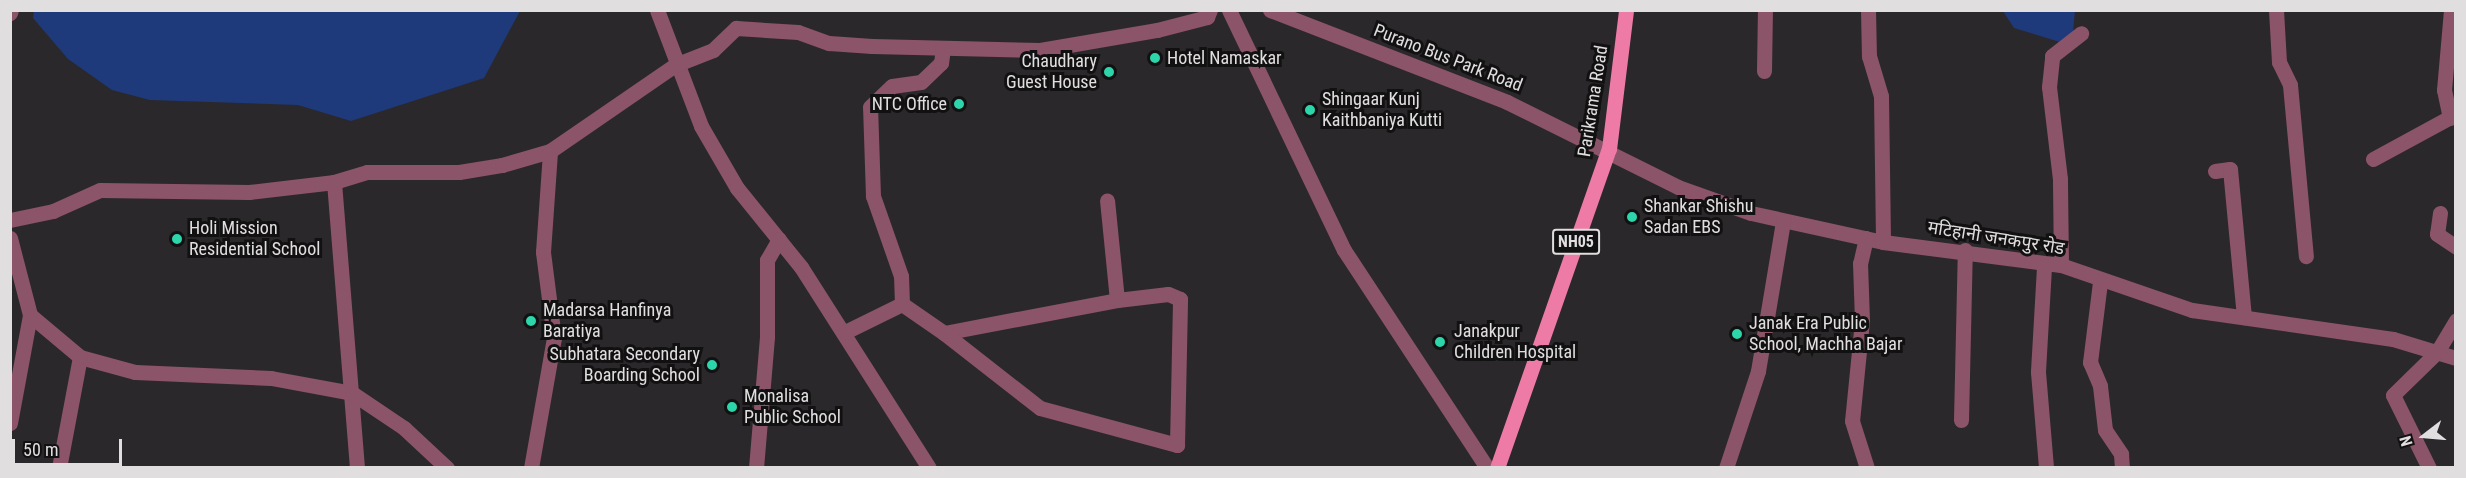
<!DOCTYPE html>
<meta charset="utf-8">
<style>
body{margin:0}
#map{position:relative;width:2466px;height:478px;overflow:hidden;background:#2b282b;font-family:"Roboto Condensed","Noto Sans Devanagari",sans-serif}
div>[style]{position:absolute}
.water>*{inset:0;background:#1e3a7a}
.minor>*{height:15px;margin:-7.5px;padding:0 7.5px;transform-origin:7.5px;border-radius:7.5px;background:#8c5468}
.major>*{height:15px;margin:-7.5px;padding:0 7.5px;transform-origin:7.5px;border-radius:7.5px;background:#ed7ba6}
.dots>*{width:16px;height:16px;translate:-50% -50%;box-sizing:border-box;border:3px solid #121112;border-radius:50%}
span{translate:-50% -50%;white-space:nowrap;text-align:center;line-height:1.15;-webkit-text-stroke:6px #121112;paint-order:stroke}
.shield-label span{padding:2px 4px;background:#121112;border:2px solid;border-radius:4px;-webkit-text-stroke-width:0}
.shield-label{font-size:16px;color:#e1dee0;font-weight:700}
.poi-label{font-size:18px;color:#e1dee0}
.left{translate:0 -50%;text-align:left}
.right{translate:-100% -50%;text-align:right}
.street-label{font-size:18px;color:#e1dee0}
.frame{position:absolute;inset:0;border:12px solid #e1dee0;pointer-events:none}
.north{position:absolute;left:2394px;top:406px;width:60px;height:60px;-webkit-text-stroke:4px #121112;paint-order:stroke;rotate:254deg;font-size:16px;font-weight:700;line-height:24px;text-align:center;color:#e1dee0}
.north::after{content:'';display:block;margin:auto;width:21px;height:27px;background:#e1dee0;clip-path:polygon(50% 0,100% 100%,50% 72%,0 100%)}
.scale{position:absolute;left:12px;top:439px;width:110px;height:27px;box-sizing:border-box;border:3px solid #e1dee0;border-top:0;padding-left:8px;font-size:18px;line-height:21px;white-space:nowrap;color:#e1dee0;-webkit-text-stroke:4px #121112;paint-order:stroke}
</style>
<div id="map">
<div class="water">
<i style="clip-path:polygon(34px 10px,520px 10px,520px 11px,484px 78px,351px 121px,298px 105px,150px 100px,112px 90px,68px 59px,33px 18px)"></i>
<i style="clip-path:polygon(2003px 11px,2075px 11px,2073px 32px,2060px 42px,2014px 28px)"></i>
</div>
<div class="minor">
<i style="left:657px;top:10px;width:124px;rotate:69.2deg"></i>
<i style="left:701px;top:126px;width:72px;rotate:59.9deg"></i>
<i style="left:737px;top:188px;width:102px;rotate:51deg"></i>
<i style="left:801px;top:267px;width:238px;rotate:57.5deg"></i>
<i style="left:1229px;top:10px;width:266px;rotate:64.4deg"></i>
<i style="left:1344px;top:250px;width:261px;rotate:56.7deg"></i>
<i style="left:1270px;top:10px;width:254px;rotate:21.2deg"></i>
<i style="left:1507px;top:102px;width:191px;rotate:26.4deg"></i>
<i style="left:1678px;top:187px;width:77px;rotate:19.6deg"></i>
<i style="left:1751px;top:213px;width:135px;rotate:12.4deg"></i>
<i style="left:1883px;top:242px;width:179px;rotate:7.4deg"></i>
<i style="left:2061px;top:265px;width:139px;rotate:19deg"></i>
<i style="left:2192px;top:310px;width:203px;rotate:8.2deg"></i>
<i style="left:2393px;top:339px;width:66px;rotate:16.8deg"></i>
<i style="left:1868px;top:10px;width:46px;rotate:88.8deg"></i>
<i style="left:1869px;top:56px;width:42px;rotate:73.3deg"></i>
<i style="left:1881px;top:96px;width:146px;rotate:89.2deg"></i>
<i style="left:2276px;top:10px;width:52px;rotate:86.7deg"></i>
<i style="left:2279px;top:62px;width:25px;rotate:64deg"></i>
<i style="left:2290px;top:85px;width:172px;rotate:84.7deg"></i>
<i style="left:10px;top:13px;width:3px;rotate:-72deg"></i>
<i style="left:1764px;top:71px;width:61px;rotate:-89.1deg"></i>
<i style="left:2450px;top:118px;width:29px;rotate:-102deg"></i>
<i style="left:2444px;top:90px;width:80px;rotate:-85deg"></i>
<i style="left:2373px;top:159px;width:94px;rotate:-28.5deg"></i>
<i style="left:2215px;top:171px;width:15px;rotate:-8deg"></i>
<i style="left:2230px;top:169px;width:149px;rotate:84.6deg"></i>
<i style="left:334px;top:182px;width:287px;rotate:85.4deg"></i>
<i style="left:2440px;top:213px;width:21px;rotate:98deg"></i>
<i style="left:2437px;top:234px;width:23px;rotate:34deg"></i>
<i style="left:10px;top:220px;width:44px;rotate:-11.8deg"></i>
<i style="left:53px;top:211px;width:51px;rotate:-24.1deg"></i>
<i style="left:100px;top:190px;width:149px;rotate:0.8deg"></i>
<i style="left:249px;top:192px;width:86px;rotate:-6.7deg"></i>
<i style="left:334px;top:182px;width:34px;rotate:-17deg"></i>
<i style="left:367px;top:172px;width:92px"></i>
<i style="left:459px;top:172px;width:44px;rotate:-9.2deg"></i>
<i style="left:502px;top:165px;width:50px;rotate:-16.3deg"></i>
<i style="left:550px;top:151px;width:152px;rotate:-34.5deg"></i>
<i style="left:675px;top:65px;width:41px;rotate:-21.5deg"></i>
<i style="left:713px;top:50px;width:32px;rotate:-44deg"></i>
<i style="left:736px;top:28px;width:62px;rotate:3.7deg"></i>
<i style="left:798px;top:32px;width:33px;rotate:20deg"></i>
<i style="left:829px;top:43px;width:43px;rotate:4deg"></i>
<i style="left:872px;top:46px;width:168px;rotate:1.4deg"></i>
<i style="left:1040px;top:50px;width:119px;rotate:-9.7deg"></i>
<i style="left:1157px;top:30px;width:52px;rotate:-14.6deg"></i>
<i style="left:1207px;top:17px;width:8px;rotate:-67deg"></i>
<i style="left:10px;top:238px;width:80px;rotate:75.4deg"></i>
<i style="left:30px;top:315px;width:110px;rotate:100.5deg"></i>
<i style="left:1866px;top:238px;width:26px;rotate:103deg"></i>
<i style="left:1860px;top:263px;width:58px;rotate:88deg"></i>
<i style="left:1862px;top:321px;width:100px;rotate:95.7deg"></i>
<i style="left:1852px;top:421px;width:49px;rotate:72.3deg"></i>
<i style="left:2061px;top:265px;width:86px;rotate:-90.7deg"></i>
<i style="left:2060px;top:179px;width:93px;rotate:-96.8deg"></i>
<i style="left:2049px;top:87px;width:31px;rotate:-84deg"></i>
<i style="left:2052px;top:56px;width:37px;rotate:-38deg"></i>
<i style="left:2044px;top:267px;width:105px;rotate:93.3deg"></i>
<i style="left:2038px;top:372px;width:96px;rotate:85.2deg"></i>
<i style="left:2100px;top:282px;width:81px;rotate:97.1deg"></i>
<i style="left:2090px;top:362px;width:26px;rotate:67deg"></i>
<i style="left:2100px;top:386px;width:44px;rotate:83.5deg"></i>
<i style="left:2105px;top:430px;width:29px;rotate:56deg"></i>
<i style="left:2121px;top:454px;width:14px;rotate:86deg"></i>
<i style="left:902px;top:304px;width:28px;rotate:-92deg"></i>
<i style="left:901px;top:276px;width:85px;rotate:-109.3deg"></i>
<i style="left:873px;top:196px;width:89px;rotate:-91.9deg"></i>
<i style="left:870px;top:107px;width:30px;rotate:-44deg"></i>
<i style="left:892px;top:86px;width:29px;rotate:-8deg"></i>
<i style="left:921px;top:82px;width:28px;rotate:-44deg"></i>
<i style="left:941px;top:63px;width:15px;rotate:-82deg"></i>
<i style="left:30px;top:315px;width:65px;rotate:40deg"></i>
<i style="left:80px;top:357px;width:57px;rotate:15.3deg"></i>
<i style="left:135px;top:372px;width:136px;rotate:2.5deg"></i>
<i style="left:271px;top:378px;width:82px;rotate:10.5deg"></i>
<i style="left:352px;top:393px;width:63px;rotate:33.9deg"></i>
<i style="left:404px;top:428px;width:59px;rotate:42.9deg"></i>
<i style="left:845px;top:332px;width:64px;rotate:-26.2deg"></i>
<i style="left:902px;top:304px;width:51px;rotate:34.6deg"></i>
<i style="left:944px;top:333px;width:176px;rotate:-10.8deg"></i>
<i style="left:1117px;top:300px;width:100px;rotate:-95.7deg"></i>
<i style="left:944px;top:333px;width:122px;rotate:38deg"></i>
<i style="left:1040px;top:408px;width:142px;rotate:15.1deg"></i>
<i style="left:1177px;top:445px;width:146px;rotate:-88.8deg"></i>
<i style="left:1180px;top:299px;width:13px;rotate:-157deg"></i>
<i style="left:1168px;top:294px;width:51px;rotate:173.3deg"></i>
<i style="left:1961px;top:420px;width:170px;rotate:-88.7deg"></i>
<i style="left:59px;top:468px;width:113px;rotate:-79.3deg"></i>
<i style="left:531px;top:468px;width:132px;rotate:-80deg"></i>
<i style="left:554px;top:338px;width:87px;rotate:-97.3deg"></i>
<i style="left:543px;top:252px;width:101px;rotate:-86deg"></i>
<i style="left:756px;top:468px;width:131px;rotate:-85.2deg"></i>
<i style="left:767px;top:337px;width:77px;rotate:-90deg"></i>
<i style="left:767px;top:260px;width:24px;rotate:-60deg"></i>
<i style="left:1726px;top:468px;width:102px;rotate:-71.7deg"></i>
<i style="left:1758px;top:371px;width:152px;rotate:-80.5deg"></i>
<i style="left:2429px;top:468px;width:81px;rotate:-116.3deg"></i>
<i style="left:2393px;top:395px;width:62px;rotate:-44.3deg"></i>
<i style="left:2437px;top:352px;width:37px;rotate:-59deg"></i>
</div>
<div class="major">
<i style="left:1497px;top:468px;width:338px;rotate:-70.7deg"></i>
<i style="left:1609px;top:149px;width:140px;rotate:-83deg"></i>
</div>
<div class="dots">
<i style="left:1155px;top:58px;background:#2dd5ab"></i>
<i style="left:1109px;top:72px;background:#2dd5ab"></i>
<i style="left:959px;top:104px;background:#2dd5ab"></i>
<i style="left:1310px;top:110px;background:#2dd5ab"></i>
<i style="left:1632px;top:217px;background:#2dd5ab"></i>
<i style="left:177px;top:239px;background:#2dd5ab"></i>
<i style="left:531px;top:321px;background:#2dd5ab"></i>
<i style="left:1737px;top:334px;background:#2dd5ab"></i>
<i style="left:1440px;top:342px;background:#2dd5ab"></i>
<i style="left:712px;top:365px;background:#2dd5ab"></i>
<i style="left:732px;top:407px;background:#2dd5ab"></i>
</div>
<div class="shield-label">
<span style="left:1576px;top:242px">NH05</span>
</div>
<div class="poi-label">
<span class="left" style="left:1167px;top:58px">Hotel Namaskar</span>
<span class="right" style="left:1097px;top:72px">Chaudhary<br>Guest House</span>
<span class="left" style="left:1322px;top:110px">Shingaar Kunj<br>Kaithbaniya Kutti</span>
<span class="right" style="left:947px;top:104px">NTC Office</span>
<span class="left" style="left:1644px;top:217px">Shankar Shishu<br>Sadan EBS</span>
<span class="left" style="left:189px;top:239px">Holi Mission<br>Residential School</span>
<span class="left" style="left:543px;top:321px">Madarsa Hanfinya<br>Baratiya</span>
<span class="left" style="left:1749px;top:334px">Janak Era Public<br>School, Machha Bajar</span>
<span class="left" style="left:1454px;top:342px">Janakpur<br>Children Hospital</span>
<span class="right" style="left:700px;top:365px">Subhatara Secondary<br>Boarding School</span>
<span class="left" style="left:744px;top:407px">Monalisa<br>Public School</span>
</div>
<div class="street-label">
<span style="left:1448px;top:58px;rotate:21deg">Purano Bus Park Road</span>
<span style="left:1593px;top:101px;rotate:-81deg">Parikrama Road</span>
<span style="left:1996px;top:238px;rotate:9deg">मटिहानी जनकपुर रोड</span>
</div>
<div class="frame"></div>
<div class="north">N</div>
<div class="scale">50 m</div>
</div>
